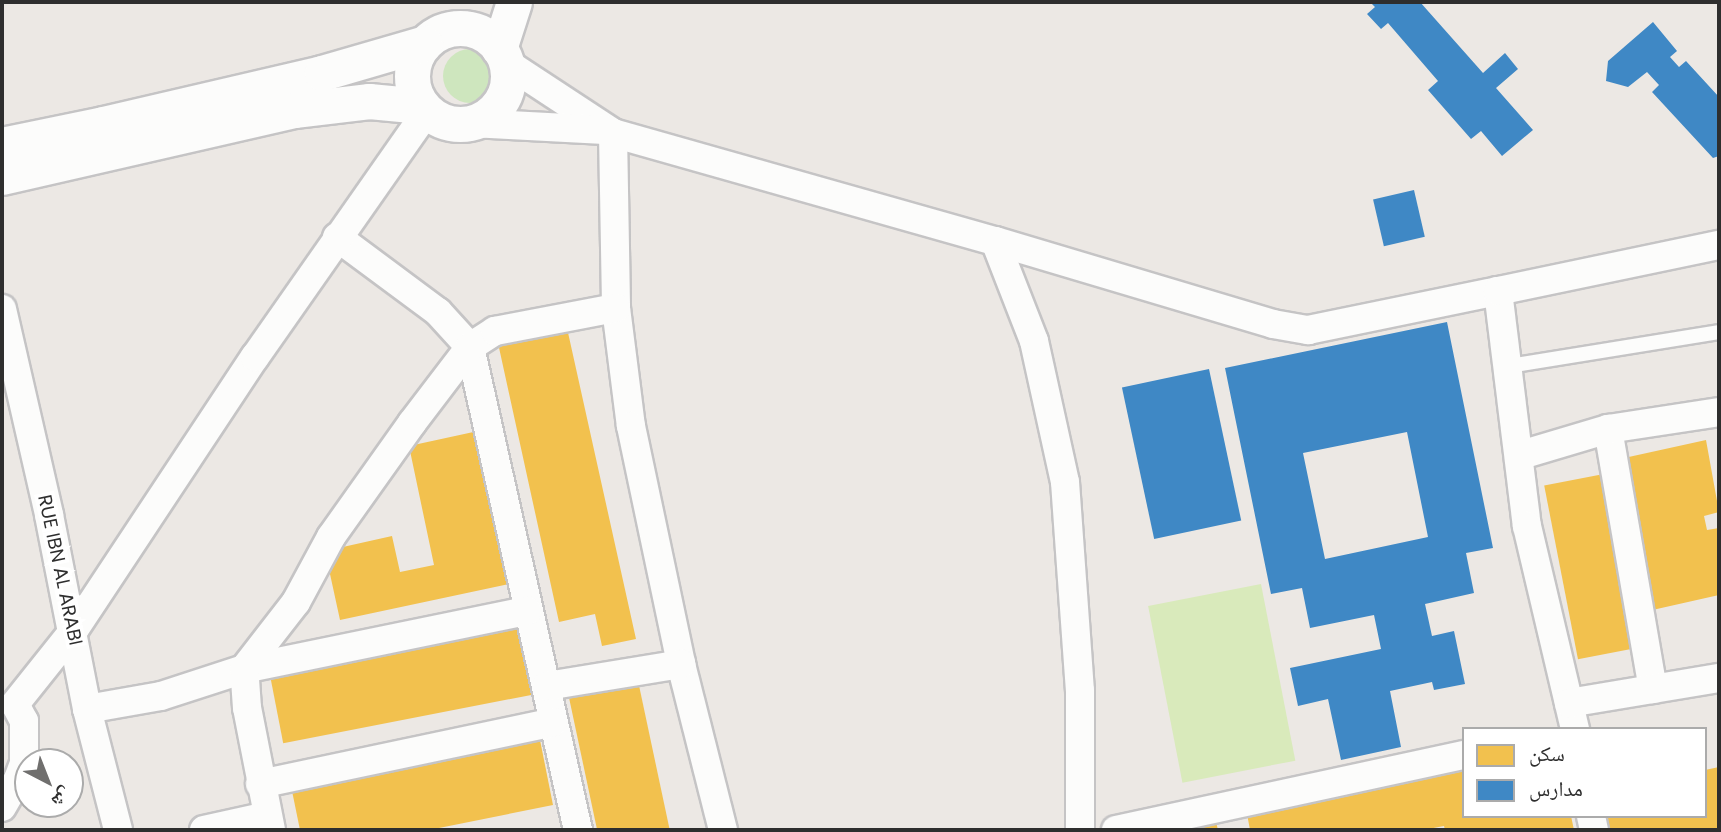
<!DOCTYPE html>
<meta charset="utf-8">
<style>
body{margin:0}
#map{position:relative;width:1721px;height:832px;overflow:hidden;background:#ece8e4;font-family:Poppins,"Noto Naskh Arabic",sans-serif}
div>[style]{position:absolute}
.green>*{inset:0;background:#cee6be}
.round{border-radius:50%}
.pitch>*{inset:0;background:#d9eabb;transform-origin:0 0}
.homes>*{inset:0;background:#f2c14e;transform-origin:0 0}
.schools>*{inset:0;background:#3f88c5;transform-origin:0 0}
.roads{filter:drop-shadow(2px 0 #c5c4c5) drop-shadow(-2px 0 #c5c4c5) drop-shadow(0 2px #c5c4c5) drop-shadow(0 -2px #c5c4c5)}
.service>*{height:14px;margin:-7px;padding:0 7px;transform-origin:7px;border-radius:7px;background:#fcfcfb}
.minor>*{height:28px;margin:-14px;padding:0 14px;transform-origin:14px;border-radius:14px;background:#fcfcfb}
.tertiary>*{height:35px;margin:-17.5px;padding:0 17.5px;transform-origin:17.5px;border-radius:17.5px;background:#fcfcfb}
.tertiary>.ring{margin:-17.5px;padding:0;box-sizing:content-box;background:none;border:35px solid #fcfcfb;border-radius:50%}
span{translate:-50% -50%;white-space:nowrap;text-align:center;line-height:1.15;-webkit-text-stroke:7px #fff;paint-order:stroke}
.street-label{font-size:19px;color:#2e2e2e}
.frame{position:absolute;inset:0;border:4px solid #2e2e2e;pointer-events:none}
.legend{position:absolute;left:1462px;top:727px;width:245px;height:91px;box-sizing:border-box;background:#fff;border:2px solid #ababab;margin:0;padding:9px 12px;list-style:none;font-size:21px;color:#2e2e2e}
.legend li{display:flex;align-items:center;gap:14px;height:35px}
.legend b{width:35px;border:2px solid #ababab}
.north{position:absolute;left:14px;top:748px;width:70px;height:70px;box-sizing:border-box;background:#fff;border:2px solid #ababab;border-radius:50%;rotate:138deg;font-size:19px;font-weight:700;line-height:28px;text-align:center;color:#2e2e2e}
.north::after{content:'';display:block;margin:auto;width:24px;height:32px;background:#706f6e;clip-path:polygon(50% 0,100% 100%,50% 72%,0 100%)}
</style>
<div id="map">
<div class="green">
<i class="round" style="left:443px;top:49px;width:54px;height:54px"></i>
</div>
<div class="pitch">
<i style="left:1261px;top:584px;width:180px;height:115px;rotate:79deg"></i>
</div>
<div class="homes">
<i style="clip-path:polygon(567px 328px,636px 639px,602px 646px,595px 614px,559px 622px,498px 343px)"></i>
<i style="clip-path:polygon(478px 431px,509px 584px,340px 620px,325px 551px,392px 536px,400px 572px,434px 565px,409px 446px)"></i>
<i style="clip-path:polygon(1706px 440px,1719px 512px,1704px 516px,1707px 530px,1719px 528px,1719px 595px,1648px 611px,1615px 460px)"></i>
<i style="left:1609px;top:473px;width:177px;height:66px;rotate:79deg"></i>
<i style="left:519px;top:625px;width:71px;height:254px;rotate:79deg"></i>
<i style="left:637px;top:676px;width:158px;height:71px;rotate:78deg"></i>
<i style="clip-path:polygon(539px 735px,553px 805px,429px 830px,300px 830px,291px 786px)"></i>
<i style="clip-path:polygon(1464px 757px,1464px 816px,1571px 816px,1574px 830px,1445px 830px,1444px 826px,1423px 830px,1250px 830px,1245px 803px)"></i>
<i style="clip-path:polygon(1719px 767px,1719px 830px,1608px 830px,1606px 816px,1705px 816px,1705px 770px)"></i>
<i style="clip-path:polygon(1213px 810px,1218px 830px,1153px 830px)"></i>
</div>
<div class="schools">
<i style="clip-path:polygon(1370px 2px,1420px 2px,1483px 73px,1505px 53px,1518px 69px,1496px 88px,1533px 130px,1502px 156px,1481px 131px,1471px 139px,1428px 90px,1438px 81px,1388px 23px,1381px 29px,1367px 14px,1375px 7px)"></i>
<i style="clip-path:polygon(1653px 22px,1677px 51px,1670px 57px,1679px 67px,1686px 61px,1719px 97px,1719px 156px,1713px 158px,1652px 92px,1659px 85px,1647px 72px,1628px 87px,1606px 81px,1608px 61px)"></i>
<i style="left:1414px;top:190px;width:48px;height:42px;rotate:77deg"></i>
<i style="clip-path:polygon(evenodd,1447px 322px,1493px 548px,1466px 553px,1474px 593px,1425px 604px,1432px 636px,1454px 631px,1465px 684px,1434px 690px,1432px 682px,1390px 691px,1401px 747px,1341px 760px,1328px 699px,1298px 706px,1290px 668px,1381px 649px,1374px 615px,1310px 628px,1302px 588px,1271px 594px,1225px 368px,1447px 322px,1407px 432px,1428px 537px,1325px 559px,1303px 453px,1407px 432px)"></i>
<i style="left:1209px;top:369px;width:155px;height:89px;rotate:78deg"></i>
</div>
<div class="roads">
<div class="service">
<i style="left:1509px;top:366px;width:213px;rotate:-9.2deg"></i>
</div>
<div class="minor">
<i style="left:505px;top:62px;width:129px;rotate:33.3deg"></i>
<i style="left:613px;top:133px;width:397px;rotate:15.8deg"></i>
<i style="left:995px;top:241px;width:290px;rotate:16.6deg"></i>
<i style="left:1273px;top:324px;width:36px;rotate:10deg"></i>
<i style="left:1308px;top:330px;width:194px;rotate:-11.6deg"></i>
<i style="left:1498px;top:291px;width:237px;rotate:83deg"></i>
<i style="left:1527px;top:526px;width:209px;rotate:76.7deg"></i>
<i style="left:471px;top:123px;width:134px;rotate:3deg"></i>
<i style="left:613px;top:133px;width:175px;rotate:89deg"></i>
<i style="left:616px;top:308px;width:119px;rotate:82.8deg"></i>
<i style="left:631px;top:426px;width:243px;rotate:78.1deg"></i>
<i style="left:681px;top:664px;width:171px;rotate:75.8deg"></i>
<i style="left:337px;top:237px;width:126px;rotate:36.6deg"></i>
<i style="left:438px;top:312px;width:47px;rotate:47.6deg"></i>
<i style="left:470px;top:347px;width:495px;rotate:77.4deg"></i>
<i style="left:995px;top:241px;width:107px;rotate:68.7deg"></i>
<i style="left:1034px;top:341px;width:144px;rotate:77.6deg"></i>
<i style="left:1065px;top:482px;width:210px;rotate:85.9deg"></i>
<i style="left:1080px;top:691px;width:139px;rotate:90deg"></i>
<i style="left:1498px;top:291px;width:226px;rotate:-11.8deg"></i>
<i style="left:2px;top:309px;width:211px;rotate:77.1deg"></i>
<i style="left:49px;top:515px;width:198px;rotate:78.9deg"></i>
<i style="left:87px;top:709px;width:125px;rotate:75.6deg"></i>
<i style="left:1608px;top:429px;width:264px;rotate:80.2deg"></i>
<i style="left:1521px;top:455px;width:91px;rotate:-16.6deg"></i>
<i style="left:1608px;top:429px;width:112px;rotate:-8.7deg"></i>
<i style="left:547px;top:686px;width:136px;rotate:-9.3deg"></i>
<i style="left:1569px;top:703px;width:152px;rotate:-9.5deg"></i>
<i style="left:15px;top:704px;width:95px;rotate:-51.4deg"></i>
<i style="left:74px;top:630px;width:328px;rotate:-56.5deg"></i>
<i style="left:255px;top:357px;width:300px;rotate:-55deg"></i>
<i style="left:87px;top:709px;width:75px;rotate:-10deg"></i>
<i style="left:161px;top:696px;width:87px;rotate:-18deg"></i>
<i style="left:244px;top:669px;width:289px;rotate:-11.6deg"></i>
<i style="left:260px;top:784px;width:299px;rotate:-11.9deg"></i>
<i style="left:2px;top:807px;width:32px;rotate:-60deg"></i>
<i style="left:18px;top:779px;width:17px;rotate:-69deg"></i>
<i style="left:24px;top:763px;width:42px;rotate:-90deg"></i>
<i style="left:24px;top:721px;width:19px;rotate:-118deg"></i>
<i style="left:1591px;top:816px;width:14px;rotate:78deg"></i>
<i style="left:204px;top:830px;width:65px;rotate:-12.5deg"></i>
<i style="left:271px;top:830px;width:124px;rotate:-101.1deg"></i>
<i style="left:247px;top:708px;width:39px;rotate:-94deg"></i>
<i style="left:244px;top:669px;width:85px;rotate:-52.2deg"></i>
<i style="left:296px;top:602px;width:74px;rotate:-61.7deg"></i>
<i style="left:331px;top:537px;width:140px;rotate:-54.6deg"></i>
<i style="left:412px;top:423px;width:96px;rotate:-52.7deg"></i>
<i style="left:470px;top:347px;width:30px;rotate:-33deg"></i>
<i style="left:495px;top:331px;width:123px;rotate:-10.8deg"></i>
<i style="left:1116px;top:830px;width:356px;rotate:-12.2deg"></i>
</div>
<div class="tertiary">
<i class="ring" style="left:412px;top:28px;width:61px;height:61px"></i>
<i style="left:499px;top:49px;width:49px;rotate:-72.3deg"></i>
<i style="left:2px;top:145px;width:103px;rotate:-11.7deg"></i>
<i style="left:103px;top:124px;width:225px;rotate:-13.1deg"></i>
<i style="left:322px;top:73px;width:107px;rotate:-16.2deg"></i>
<i style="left:2px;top:177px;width:300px;rotate:-12.9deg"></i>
<i style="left:294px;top:110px;width:76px;rotate:-6.8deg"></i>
<i style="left:369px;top:101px;width:53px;rotate:5.4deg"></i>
</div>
</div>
<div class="street-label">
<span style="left:60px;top:570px;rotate:78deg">RUE IBN AL ARABI</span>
</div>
<div class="frame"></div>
<ul class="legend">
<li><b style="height:19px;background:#f2c14e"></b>سكن</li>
<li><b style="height:19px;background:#3f88c5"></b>مدارس</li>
</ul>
<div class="north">ش</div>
</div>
